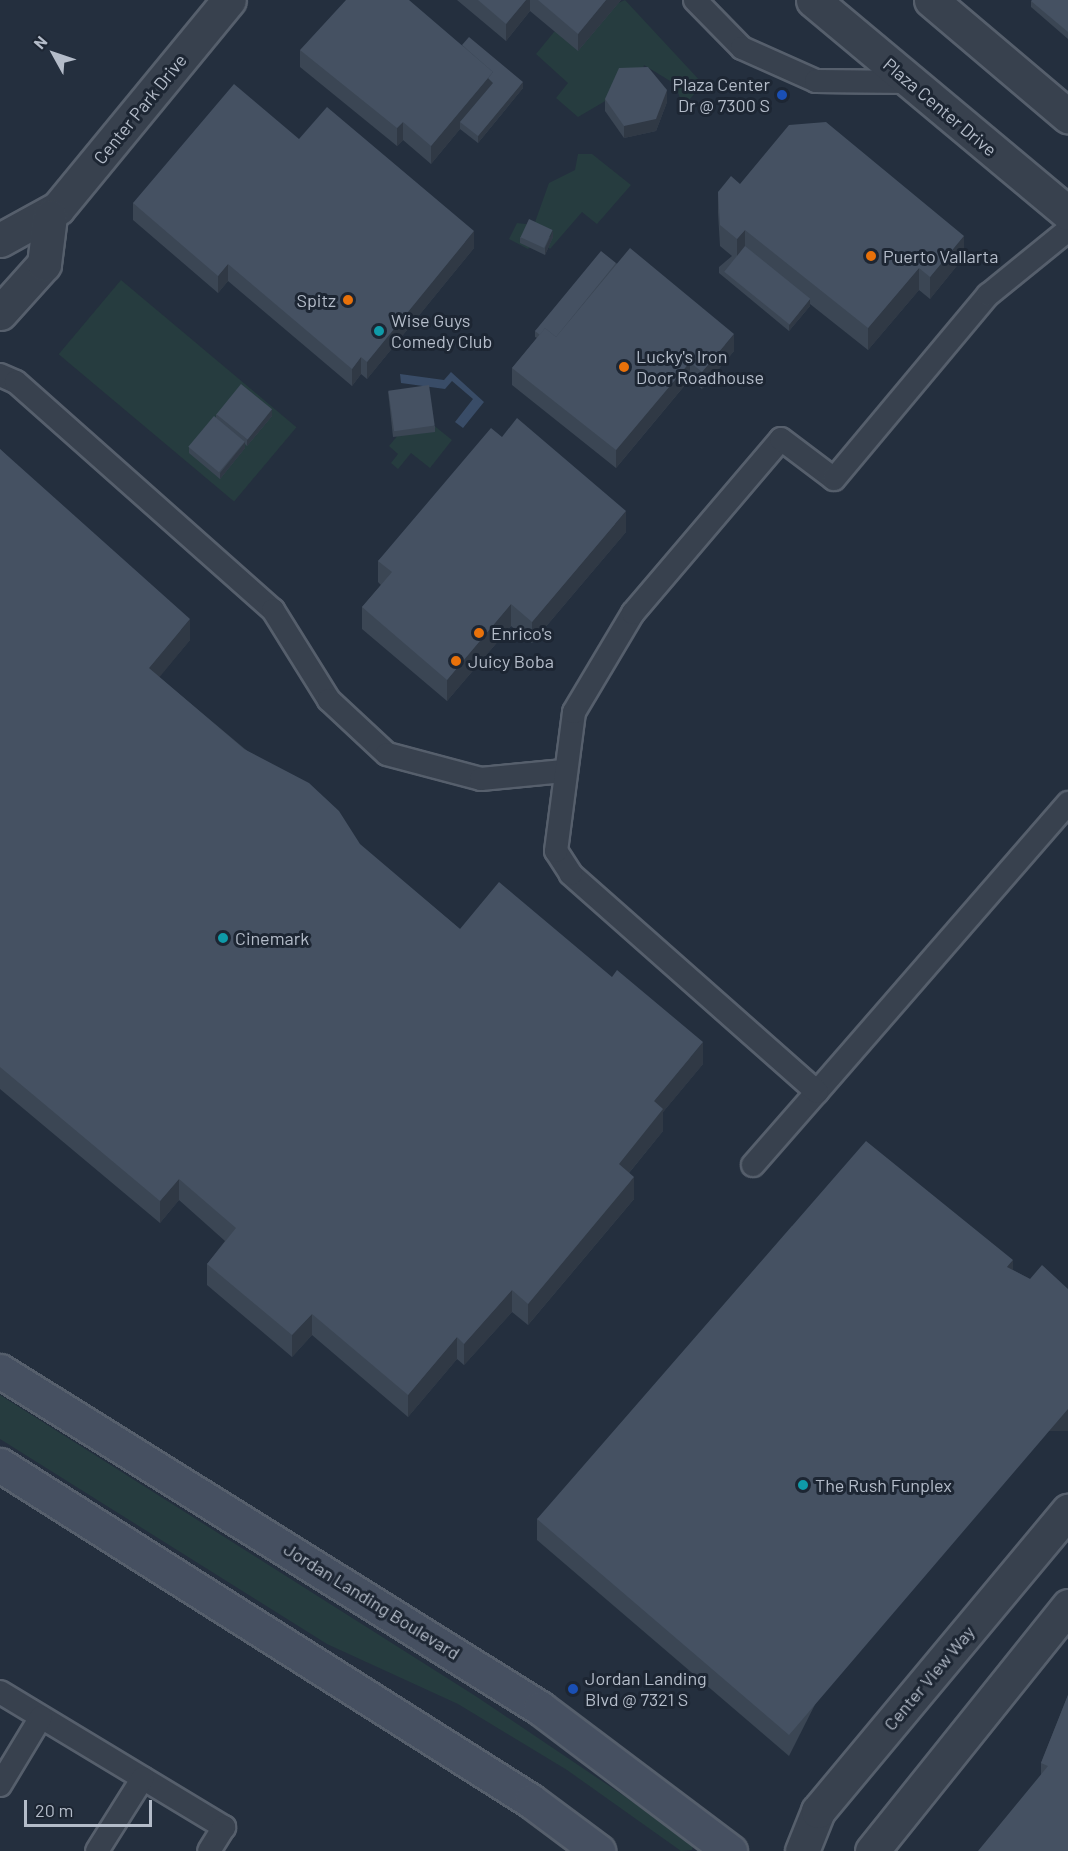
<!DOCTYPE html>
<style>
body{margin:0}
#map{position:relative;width:1068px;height:1851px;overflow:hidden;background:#242f3e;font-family:Barlow,sans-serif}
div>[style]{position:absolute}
.green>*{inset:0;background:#263c3f;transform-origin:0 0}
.water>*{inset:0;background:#394c67}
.roads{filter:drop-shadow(2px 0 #565f6c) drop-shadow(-2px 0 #565f6c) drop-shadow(0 2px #565f6c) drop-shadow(0 -2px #565f6c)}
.service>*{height:22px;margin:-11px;padding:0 11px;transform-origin:11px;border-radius:11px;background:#38414e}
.minor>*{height:33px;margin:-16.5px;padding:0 16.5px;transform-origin:16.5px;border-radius:16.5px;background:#38414e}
.tertiary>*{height:33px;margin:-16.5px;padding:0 16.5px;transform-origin:16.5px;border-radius:16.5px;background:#38414e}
.secondary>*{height:33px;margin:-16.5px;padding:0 16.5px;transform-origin:16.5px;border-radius:16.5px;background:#465061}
.wall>*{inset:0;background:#3b4654}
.shaded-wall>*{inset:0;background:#303945;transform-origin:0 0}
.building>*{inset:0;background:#455162;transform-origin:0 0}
.dots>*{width:16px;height:16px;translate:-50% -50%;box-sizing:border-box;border:3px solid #1d2633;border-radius:50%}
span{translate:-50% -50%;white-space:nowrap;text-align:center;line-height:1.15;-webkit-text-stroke:6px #1d2633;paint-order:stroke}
.poi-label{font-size:18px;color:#b4bcc9}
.right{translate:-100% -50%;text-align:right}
.left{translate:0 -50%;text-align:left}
.street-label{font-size:18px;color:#b4bcc9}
.north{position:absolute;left:24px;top:24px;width:60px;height:60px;-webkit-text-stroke:4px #1d2633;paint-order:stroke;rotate:310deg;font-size:16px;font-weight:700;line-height:24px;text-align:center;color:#b4bcc9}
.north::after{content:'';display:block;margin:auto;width:21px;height:27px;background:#b4bcc9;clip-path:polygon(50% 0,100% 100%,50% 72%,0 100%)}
.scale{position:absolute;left:24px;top:1800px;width:128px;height:27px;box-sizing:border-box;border:3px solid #b4bcc9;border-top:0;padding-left:8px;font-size:18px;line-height:21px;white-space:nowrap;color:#b4bcc9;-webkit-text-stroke:4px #1d2633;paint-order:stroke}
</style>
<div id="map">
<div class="green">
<i style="clip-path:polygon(625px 0,703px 84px,683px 107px,675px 84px,644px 65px,641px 80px,578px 117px,556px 98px,568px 83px,536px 54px,554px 32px)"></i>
<i style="clip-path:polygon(578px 154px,592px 154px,631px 185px,597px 224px,582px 212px,550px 249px,538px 239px,528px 249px,509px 239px,517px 223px,534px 225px,549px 183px,575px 170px)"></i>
<i style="left:121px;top:280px;width:229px;height:97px;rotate:40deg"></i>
<i style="clip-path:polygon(417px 412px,452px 440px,430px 468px,411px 453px,398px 469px,391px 463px,398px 454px,389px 446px)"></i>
<i style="clip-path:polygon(0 1395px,477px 1697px,694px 1843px,692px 1850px,681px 1851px,567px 1770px,458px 1704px,327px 1644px,0 1439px)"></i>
</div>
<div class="water">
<i style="clip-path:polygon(451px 372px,484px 402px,463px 428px,455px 422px,473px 399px,452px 381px,445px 389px,401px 383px,400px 374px,444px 380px)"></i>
</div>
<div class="roads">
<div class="service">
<i style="left:695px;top:0;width:67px;rotate:45.6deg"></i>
<i style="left:742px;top:48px;width:81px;rotate:24deg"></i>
<i style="left:816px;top:81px;width:94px;rotate:0.6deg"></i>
<i style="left:0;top:375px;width:17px;rotate:24deg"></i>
<i style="left:16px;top:382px;width:344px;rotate:41.6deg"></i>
<i style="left:273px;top:610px;width:106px;rotate:58.1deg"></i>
<i style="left:329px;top:700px;width:79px;rotate:43deg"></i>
<i style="left:387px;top:754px;width:97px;rotate:14.9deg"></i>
<i style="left:481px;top:779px;width:83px;rotate:-5.5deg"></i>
<i style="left:817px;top:1092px;width:383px;rotate:-49deg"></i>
<i style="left:753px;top:1165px;width:97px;rotate:-48.8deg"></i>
<i style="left:817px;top:1092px;width:329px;rotate:-138.5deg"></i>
<i style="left:571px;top:874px;width:27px;rotate:-123deg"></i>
<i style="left:556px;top:851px;width:140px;rotate:-82.6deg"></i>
<i style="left:574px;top:712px;width:115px;rotate:-59.2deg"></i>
<i style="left:633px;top:613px;width:228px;rotate:-49.6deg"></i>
<i style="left:781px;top:439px;width:66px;rotate:37deg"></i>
<i style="left:834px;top:479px;width:240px;rotate:-50.1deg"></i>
<i style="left:988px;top:295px;width:103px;rotate:-39.1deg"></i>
<i style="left:0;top:1692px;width:262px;rotate:31.1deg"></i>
<i style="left:224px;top:1827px;width:28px;rotate:122deg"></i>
<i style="left:0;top:1785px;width:79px;rotate:-58.9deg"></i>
<i style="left:97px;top:1851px;width:86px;rotate:-57.8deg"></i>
</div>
<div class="minor">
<i style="left:0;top:240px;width:66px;rotate:-28.9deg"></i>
<i style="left:58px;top:208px;width:269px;rotate:-50.6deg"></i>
<i style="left:0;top:313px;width:66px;rotate:-48.1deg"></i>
<i style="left:44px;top:264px;width:48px;rotate:-82.9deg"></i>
<i style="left:802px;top:1851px;width:43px;rotate:-68.2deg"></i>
<i style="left:818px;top:1811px;width:391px;rotate:-50.2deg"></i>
<i style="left:872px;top:1851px;width:314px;rotate:-51.3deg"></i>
</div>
<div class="tertiary">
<i style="left:813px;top:0;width:332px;rotate:39.9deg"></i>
<i style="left:931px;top:0;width:180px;rotate:40.3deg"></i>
</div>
<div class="secondary">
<i style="left:0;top:1371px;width:637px;rotate:31.97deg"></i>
<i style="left:540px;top:1708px;width:238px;rotate:37deg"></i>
<i style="left:0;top:1465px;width:628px;rotate:32.32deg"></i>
<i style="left:531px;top:1801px;width:84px;rotate:36.7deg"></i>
</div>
</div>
<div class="wall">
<i style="clip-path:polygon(457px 0,621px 0,578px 51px,530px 11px,506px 41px)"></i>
<i style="clip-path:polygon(1068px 0,1068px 39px,1031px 7px,1031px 1px)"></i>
<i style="clip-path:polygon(462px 45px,523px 88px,478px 143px,460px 129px,431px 164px,403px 140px,397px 146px,300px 67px,300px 50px)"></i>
<i style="clip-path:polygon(605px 99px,667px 102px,656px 131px,624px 138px,605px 111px)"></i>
<i style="clip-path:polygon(299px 139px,474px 248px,367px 379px,361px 374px,352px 386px,228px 281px,218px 293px,133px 220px,133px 203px)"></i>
<i style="clip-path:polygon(740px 184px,964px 257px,930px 299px,919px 290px,868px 350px,810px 304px,810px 306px,789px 331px,719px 273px,719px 267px,732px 256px,720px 246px,718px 213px,718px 192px)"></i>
<i style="clip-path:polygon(520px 237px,553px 237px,545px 255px,520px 243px)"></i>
<i style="clip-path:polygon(616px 263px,734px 351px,702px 389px,690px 379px,616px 468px,512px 385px,512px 368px,537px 338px,535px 337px,535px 331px)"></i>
<i style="clip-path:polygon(388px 391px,435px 426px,435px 432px,393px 437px)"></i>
<i style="clip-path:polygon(216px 414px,272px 416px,247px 446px,245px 444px,245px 448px,220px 479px,189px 453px,189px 447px,216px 418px)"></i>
<i style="clip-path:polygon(502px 437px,626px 532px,532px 643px,511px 626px,447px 701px,362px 629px,362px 607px,381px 585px,378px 582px,378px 561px)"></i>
<i style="clip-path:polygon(0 449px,190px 640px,159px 677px,460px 929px,703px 1064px,663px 1112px,663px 1131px,629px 1173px,634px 1199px,528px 1325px,512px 1312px,464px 1365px,457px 1359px,408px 1417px,312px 1335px,292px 1357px,207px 1285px,207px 1264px,225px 1241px,179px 1200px,160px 1223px,0 1089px)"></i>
<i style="clip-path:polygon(1013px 1270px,1030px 1279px,789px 1756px,537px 1540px,537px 1519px)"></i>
<i style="clip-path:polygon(1068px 1695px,1068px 1851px,1041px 1775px,1041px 1763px)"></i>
</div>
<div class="shaded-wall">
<i style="clip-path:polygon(526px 0,530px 0,530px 11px,506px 41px,506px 24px)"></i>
<i style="clip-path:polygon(606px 0,621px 0,578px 51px,578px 34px)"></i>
<i style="clip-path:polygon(493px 72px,493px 89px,460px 122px,460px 129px,431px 164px,431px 146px)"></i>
<i style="clip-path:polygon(523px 82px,523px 88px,478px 143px,478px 136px)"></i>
<i style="clip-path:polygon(667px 90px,667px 102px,656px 131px,624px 138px,624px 126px)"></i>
<i style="clip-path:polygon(403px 122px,403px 140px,397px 146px,397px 128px)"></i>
<i style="clip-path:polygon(553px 230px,553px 237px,545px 255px,545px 248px)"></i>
<i style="clip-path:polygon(745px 230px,745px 252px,737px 261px,737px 239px)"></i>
<i style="clip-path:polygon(474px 231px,474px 248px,367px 379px,367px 362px)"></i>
<i style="clip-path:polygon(964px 236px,964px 257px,930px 299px,930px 277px)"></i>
<i style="clip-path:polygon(228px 264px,228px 281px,218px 293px,218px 276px)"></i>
<i style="clip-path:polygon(919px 268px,919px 290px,868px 350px,868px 328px)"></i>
<i style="clip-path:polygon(810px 299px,810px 306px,789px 331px,789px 325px)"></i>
<i style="clip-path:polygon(734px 334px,734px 351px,702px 389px,702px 372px)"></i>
<i style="clip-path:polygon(361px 357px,361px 374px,352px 386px,352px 369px)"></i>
<i style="clip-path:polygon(690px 362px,690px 379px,616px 468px,616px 450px)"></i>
<i style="clip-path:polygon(272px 409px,272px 416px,247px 446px,247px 440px)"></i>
<i style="clip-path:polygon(245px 442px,245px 448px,220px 479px,220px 473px)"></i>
<i style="clip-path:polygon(626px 511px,626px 532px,532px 643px,532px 622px)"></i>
<i style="clip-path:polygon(511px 604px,511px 626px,447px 701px,447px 680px)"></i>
<i style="clip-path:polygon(190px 619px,190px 640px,149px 690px,149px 668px)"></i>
<i style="clip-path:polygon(703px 1042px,703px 1064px,663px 1112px,663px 1131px,619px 1185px,619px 1164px,654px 1101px)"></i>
<i style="clip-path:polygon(634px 1177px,634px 1199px,528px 1325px,528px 1304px)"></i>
<i style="clip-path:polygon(179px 1179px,179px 1200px,160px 1223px,160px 1201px)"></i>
<i style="clip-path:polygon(1013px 1260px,1013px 1281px,1007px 1267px)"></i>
<i style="clip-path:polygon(512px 1290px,512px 1312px,464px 1365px,464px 1344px)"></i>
<i style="clip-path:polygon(312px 1314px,312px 1335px,292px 1357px,292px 1335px)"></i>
<i style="clip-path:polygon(457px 1337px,457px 1359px,408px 1417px,408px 1395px)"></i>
<i style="left:1068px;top:1409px;width:22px;height:429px;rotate:90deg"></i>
</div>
<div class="building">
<i style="clip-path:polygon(346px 0,409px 0,493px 72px,431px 146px,403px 122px,397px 128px,300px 50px)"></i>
<i style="clip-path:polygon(478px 0,526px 0,506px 24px)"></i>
<i style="clip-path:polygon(538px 0,606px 0,578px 34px)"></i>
<i style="clip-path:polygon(1032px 0,1068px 0,1068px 32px,1031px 1px)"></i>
<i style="clip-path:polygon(469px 37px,523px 82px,478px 136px,460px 122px,493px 83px,488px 78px,493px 72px,462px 45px)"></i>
<i style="clip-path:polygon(648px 67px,667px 90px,656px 119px,624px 126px,605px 99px,619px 68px)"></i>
<i style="clip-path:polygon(234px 84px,299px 139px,327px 107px,474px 231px,367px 362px,361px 357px,352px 369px,228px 264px,218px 276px,133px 203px)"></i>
<i style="clip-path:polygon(826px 122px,964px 236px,930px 277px,919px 268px,868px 328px,745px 230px,737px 239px,720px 225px,718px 192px,731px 176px,740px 184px,789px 125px)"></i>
<i style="left:529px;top:219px;width:26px;height:20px;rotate:25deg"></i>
<i style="left:745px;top:246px;width:84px;height:33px;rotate:39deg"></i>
<i style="clip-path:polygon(630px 248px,734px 334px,702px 372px,690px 362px,616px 450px,512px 368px,545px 328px,556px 337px)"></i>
<i style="clip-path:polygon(601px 251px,616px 263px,556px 337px,545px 328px,540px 335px,535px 331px)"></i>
<i style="left:241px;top:384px;width:40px;height:39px;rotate:39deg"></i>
<i style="left:429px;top:385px;width:41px;height:41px;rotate:82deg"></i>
<i style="left:214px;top:416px;width:40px;height:40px;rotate:40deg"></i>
<i style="clip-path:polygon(517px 418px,626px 511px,532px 622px,511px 604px,447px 680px,362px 607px,392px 572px,378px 561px,491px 428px,502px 437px)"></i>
<i style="clip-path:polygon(0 449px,190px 619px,149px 668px,244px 749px,309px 783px,339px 811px,360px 844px,460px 929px,499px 882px,612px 977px,617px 970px,703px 1042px,654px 1101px,663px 1109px,619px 1164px,634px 1177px,528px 1304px,512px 1290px,464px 1344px,457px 1337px,408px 1395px,312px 1314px,292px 1335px,207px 1264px,236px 1228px,179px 1179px,160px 1201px,0 1067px)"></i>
<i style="clip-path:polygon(866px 1141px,1013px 1260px,1007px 1267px,1030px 1279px,1042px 1265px,1068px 1289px,1068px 1409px,789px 1735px,537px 1519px)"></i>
<i style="clip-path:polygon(1068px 1695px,1068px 1851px,978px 1851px,1048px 1766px,1041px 1763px)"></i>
</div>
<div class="dots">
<i style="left:782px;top:95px;background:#1a4fb4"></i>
<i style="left:871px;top:256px;background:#e8710a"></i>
<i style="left:348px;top:300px;background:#e8710a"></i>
<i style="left:379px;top:331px;background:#0f9aa8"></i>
<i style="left:624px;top:367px;background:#e8710a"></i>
<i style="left:479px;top:633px;background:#e8710a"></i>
<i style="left:456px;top:661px;background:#e8710a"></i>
<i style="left:223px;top:938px;background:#0f9aa8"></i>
<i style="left:803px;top:1485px;background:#0f9aa8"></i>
<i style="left:573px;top:1689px;background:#1a4fb4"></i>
</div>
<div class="poi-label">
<span class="right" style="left:770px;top:95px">Plaza Center<br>Dr @ 7300 S</span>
<span class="left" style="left:883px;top:256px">Puerto Vallarta</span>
<span class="right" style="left:336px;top:300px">Spitz</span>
<span class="left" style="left:391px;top:331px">Wise Guys<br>Comedy Club</span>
<span class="left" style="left:636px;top:367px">Lucky's Iron<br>Door Roadhouse</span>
<span class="left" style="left:491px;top:633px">Enrico's</span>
<span class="left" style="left:468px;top:661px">Juicy Boba</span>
<span class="left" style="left:235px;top:938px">Cinemark</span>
<span class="left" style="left:815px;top:1485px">The Rush Funplex</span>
<span class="left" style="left:585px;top:1689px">Jordan Landing<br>Blvd @ 7321 S</span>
</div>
<div class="street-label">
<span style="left:940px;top:107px;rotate:40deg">Plaza Center Drive</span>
<span style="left:140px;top:109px;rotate:-51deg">Center Park Drive</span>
<span style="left:372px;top:1601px;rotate:32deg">Jordan Landing Boulevard</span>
<span style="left:929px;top:1678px;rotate:-50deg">Center View Way</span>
</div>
<div class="north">N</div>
<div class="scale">20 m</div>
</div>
